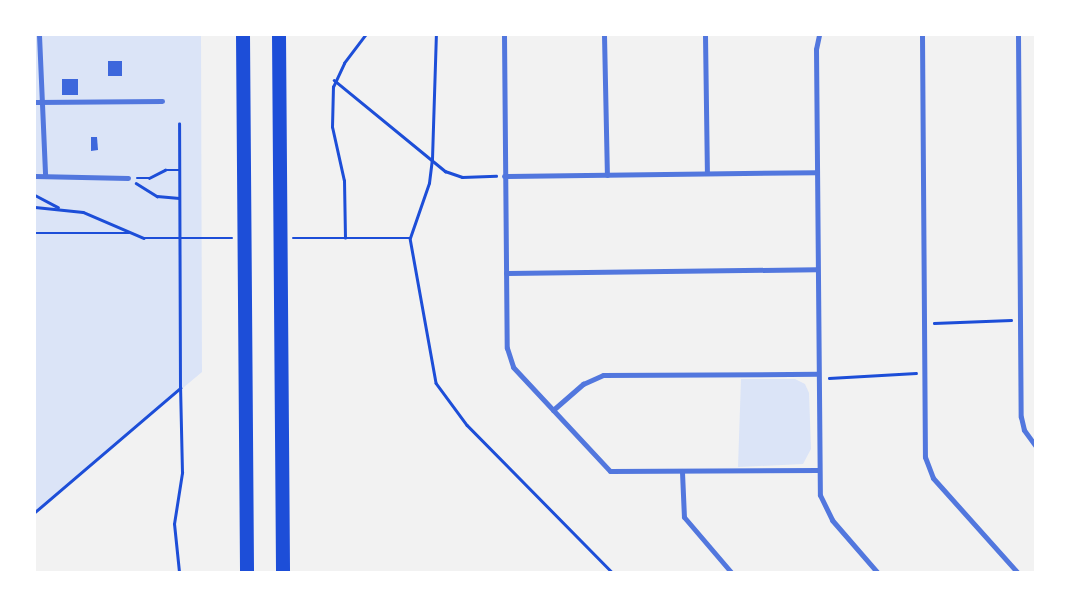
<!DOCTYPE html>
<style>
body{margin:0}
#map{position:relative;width:1070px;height:607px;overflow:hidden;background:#f2f2f2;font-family:"Times New Roman",serif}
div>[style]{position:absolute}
.green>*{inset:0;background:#dbe4f7}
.building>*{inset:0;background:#3d67dc;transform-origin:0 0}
.path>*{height:2.5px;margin:-1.25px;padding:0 1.25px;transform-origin:1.25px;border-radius:1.25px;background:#1d4ed8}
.minor>*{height:5px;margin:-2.5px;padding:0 2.5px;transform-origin:2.5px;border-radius:2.5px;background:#5277de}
.motorway>*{height:14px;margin:-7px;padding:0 7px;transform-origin:7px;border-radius:7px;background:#1d4ed8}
span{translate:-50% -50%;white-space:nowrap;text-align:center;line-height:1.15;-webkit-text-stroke:5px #fff;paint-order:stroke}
.frame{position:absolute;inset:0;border:36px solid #fff;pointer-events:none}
</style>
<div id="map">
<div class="green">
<i style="clip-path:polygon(35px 35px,201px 35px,202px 372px,35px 512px)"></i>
<i style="clip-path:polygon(741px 379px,795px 379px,805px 384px,809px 393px,811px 449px,803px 464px,738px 467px)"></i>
</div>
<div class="building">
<i style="left:108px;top:61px;width:14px;height:15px"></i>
<i style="left:62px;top:79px;width:16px;height:16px"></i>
<i style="clip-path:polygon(91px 137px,97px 137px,98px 150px,91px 151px)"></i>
</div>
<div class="path">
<i style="left:334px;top:80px;width:144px;rotate:39.3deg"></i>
<i style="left:445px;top:171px;width:18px;rotate:19deg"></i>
<i style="left:462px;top:177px;width:34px;rotate:-2deg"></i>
<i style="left:137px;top:178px;width:12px"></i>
<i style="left:149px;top:178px;width:18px;rotate:-27deg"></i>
<i style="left:165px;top:170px;width:14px"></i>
<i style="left:136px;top:183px;width:25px;rotate:32deg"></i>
<i style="left:157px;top:196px;width:22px;rotate:5deg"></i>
<i style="left:35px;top:195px;width:26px;rotate:28deg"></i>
<i style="left:35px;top:207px;width:48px;rotate:5.9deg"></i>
<i style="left:83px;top:212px;width:66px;rotate:23.1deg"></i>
<i style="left:144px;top:238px;width:88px"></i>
<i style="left:35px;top:233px;width:94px"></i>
<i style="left:293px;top:238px;width:117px"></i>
<i style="left:410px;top:238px;width:147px;rotate:79.8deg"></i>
<i style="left:436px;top:383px;width:52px;rotate:53.6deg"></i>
<i style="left:467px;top:425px;width:206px;rotate:45.4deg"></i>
<i style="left:345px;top:238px;width:57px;rotate:-91deg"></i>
<i style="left:344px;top:181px;width:55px;rotate:-102.5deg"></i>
<i style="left:332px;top:127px;width:40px;rotate:-88.6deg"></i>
<i style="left:333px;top:87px;width:26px;rotate:-65deg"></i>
<i style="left:344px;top:63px;width:35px;rotate:-53deg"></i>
<i style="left:410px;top:238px;width:58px;rotate:-70.9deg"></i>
<i style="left:429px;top:183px;width:24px;rotate:-83deg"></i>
<i style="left:432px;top:159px;width:124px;rotate:-88.2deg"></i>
<i style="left:934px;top:323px;width:77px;rotate:-2.2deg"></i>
<i style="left:829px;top:378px;width:87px;rotate:-3.3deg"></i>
<i style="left:35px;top:512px;width:191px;rotate:-40.5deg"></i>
<i style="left:180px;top:388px;width:264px;rotate:-90.2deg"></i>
<i style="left:179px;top:572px;width:48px;rotate:-95.9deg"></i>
<i style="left:174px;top:524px;width:52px;rotate:-81.1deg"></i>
<i style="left:182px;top:473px;width:85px;rotate:-91.3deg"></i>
</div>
<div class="minor">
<i style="left:39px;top:35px;width:140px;rotate:87.5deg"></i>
<i style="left:504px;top:35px;width:313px;rotate:89.5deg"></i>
<i style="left:507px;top:348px;width:20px;rotate:72deg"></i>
<i style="left:513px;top:367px;width:142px;rotate:47deg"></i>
<i style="left:610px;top:471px;width:208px;rotate:-0.3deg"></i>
<i style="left:604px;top:35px;width:140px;rotate:88.8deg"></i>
<i style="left:705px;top:35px;width:138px;rotate:89.2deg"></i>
<i style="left:819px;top:35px;width:14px;rotate:102deg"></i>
<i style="left:816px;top:49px;width:446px;rotate:89.5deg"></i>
<i style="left:820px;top:495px;width:28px;rotate:64deg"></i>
<i style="left:832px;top:520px;width:69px;rotate:49.1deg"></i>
<i style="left:922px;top:35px;width:422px;rotate:89.6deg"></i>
<i style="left:925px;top:457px;width:22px;rotate:69deg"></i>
<i style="left:933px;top:478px;width:126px;rotate:48.2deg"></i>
<i style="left:1018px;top:35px;width:382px;rotate:89.6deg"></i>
<i style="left:1021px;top:417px;width:13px;rotate:77deg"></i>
<i style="left:1024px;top:430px;width:19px;rotate:54deg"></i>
<i style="left:35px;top:102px;width:127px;rotate:-0.5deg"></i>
<i style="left:35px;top:176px;width:93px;rotate:1.2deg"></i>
<i style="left:504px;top:176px;width:313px;rotate:-0.7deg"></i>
<i style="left:506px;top:273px;width:311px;rotate:-0.7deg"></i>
<i style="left:553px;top:410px;width:40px;rotate:-41deg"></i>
<i style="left:583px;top:384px;width:22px;rotate:-24deg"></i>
<i style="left:603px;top:375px;width:215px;rotate:-0.3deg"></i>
<i style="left:682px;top:472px;width:45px;rotate:87.5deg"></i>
<i style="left:684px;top:517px;width:72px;rotate:49.5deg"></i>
</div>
<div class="motorway">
<i style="left:243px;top:35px;width:537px;rotate:89.57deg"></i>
<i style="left:279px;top:35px;width:537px;rotate:89.57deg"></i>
</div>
<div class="frame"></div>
</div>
